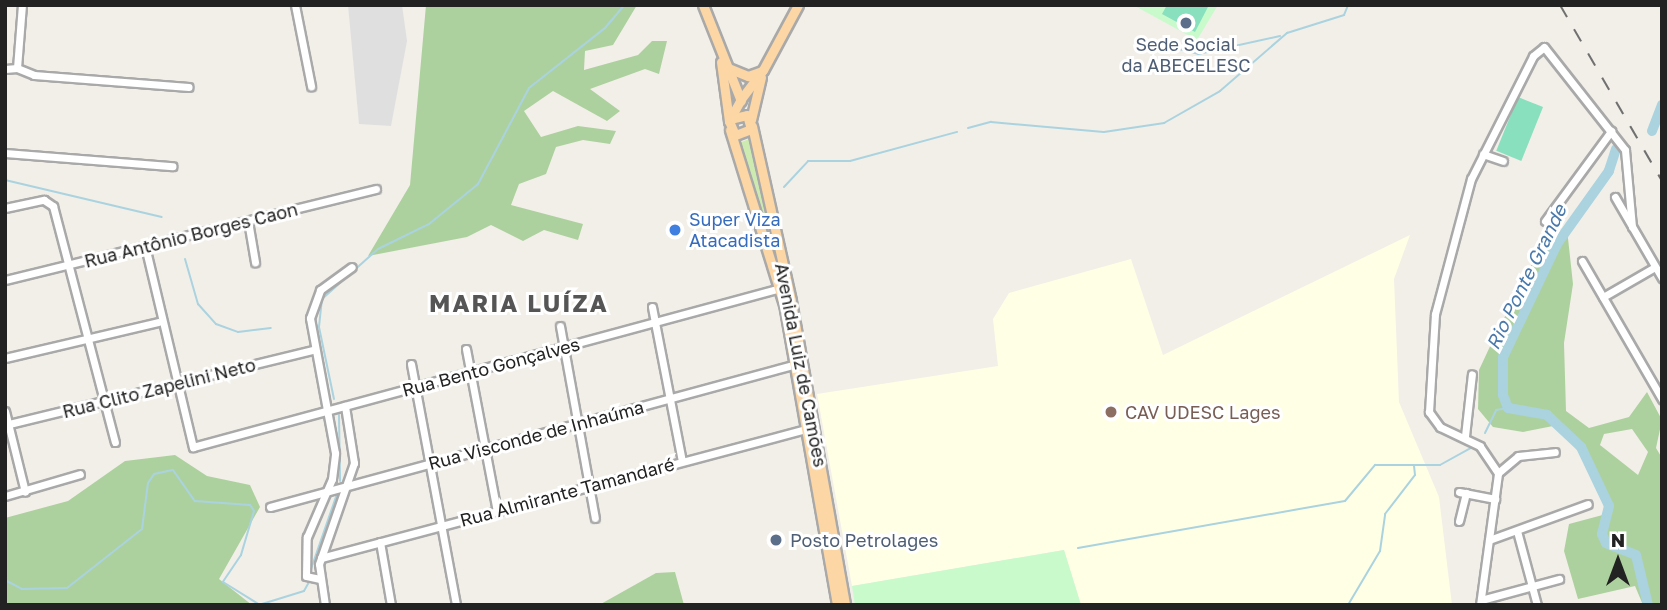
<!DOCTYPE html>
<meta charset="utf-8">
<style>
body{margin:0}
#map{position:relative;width:1667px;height:610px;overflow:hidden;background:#f2efe9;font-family:"Golos Text",sans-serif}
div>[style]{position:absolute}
.residential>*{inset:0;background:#e0dfdf}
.education>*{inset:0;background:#ffffe5}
.grass>*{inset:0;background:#cdebb0}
.forest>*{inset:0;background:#add19e}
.park>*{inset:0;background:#c8facc}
.pitch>*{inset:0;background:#88e0be;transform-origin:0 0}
.stream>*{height:2px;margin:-1px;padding:0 1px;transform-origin:1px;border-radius:1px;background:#aad3df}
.river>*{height:10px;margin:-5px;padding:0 5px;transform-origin:5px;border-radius:5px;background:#aad3df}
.roads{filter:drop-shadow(2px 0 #a9a9a9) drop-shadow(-2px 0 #a9a9a9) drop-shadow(0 2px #a9a9a9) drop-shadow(0 -2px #a9a9a9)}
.minor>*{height:7px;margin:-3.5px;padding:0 3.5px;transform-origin:3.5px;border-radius:3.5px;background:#fff}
.major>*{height:9px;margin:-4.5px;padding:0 4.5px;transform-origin:4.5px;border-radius:4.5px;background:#fcd6a4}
.rail>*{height:2px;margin-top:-1px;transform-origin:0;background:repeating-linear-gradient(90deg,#707070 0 14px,transparent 0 28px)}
.dots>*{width:19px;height:19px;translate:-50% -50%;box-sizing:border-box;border:4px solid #fff;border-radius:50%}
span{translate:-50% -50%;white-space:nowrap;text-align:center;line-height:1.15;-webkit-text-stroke:6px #fff;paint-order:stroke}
.service-label{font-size:18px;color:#4e5e75}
.left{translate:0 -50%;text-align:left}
.shop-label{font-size:18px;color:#366cbe}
.street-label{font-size:18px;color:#222}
.education-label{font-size:18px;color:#785e54}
.water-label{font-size:19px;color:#4a7aab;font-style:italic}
.district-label{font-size:24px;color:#555;font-weight:700;letter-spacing:2px}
.frame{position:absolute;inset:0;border:7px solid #222;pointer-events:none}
.north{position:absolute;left:1583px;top:526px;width:70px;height:70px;-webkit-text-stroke:5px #fff;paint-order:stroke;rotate:0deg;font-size:19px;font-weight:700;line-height:28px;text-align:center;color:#222}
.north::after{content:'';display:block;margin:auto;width:24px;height:32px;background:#222;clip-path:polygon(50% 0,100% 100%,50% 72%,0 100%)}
</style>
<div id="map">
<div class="residential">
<i style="clip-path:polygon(348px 5px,402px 5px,407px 41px,391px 126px,359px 124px)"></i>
</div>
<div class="education">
<i style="clip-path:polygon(1410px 235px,1394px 279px,1399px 402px,1439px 497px,1452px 605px,1081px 605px,1064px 550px,852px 586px,817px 394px,998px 366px,993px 319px,1009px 293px,1131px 259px,1163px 355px)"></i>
</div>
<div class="grass">
<i style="clip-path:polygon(749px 139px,783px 281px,781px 282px,739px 143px)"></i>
</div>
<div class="forest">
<i style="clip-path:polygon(426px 5px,637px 5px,613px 45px,585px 51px,584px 70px,638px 55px,652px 41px,667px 41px,659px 74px,645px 69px,590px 89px,620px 111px,607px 121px,553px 91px,524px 111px,541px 137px,578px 126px,616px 131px,610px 144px,583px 140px,556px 147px,546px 174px,519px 184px,511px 205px,583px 224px,578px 240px,544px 230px,523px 241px,491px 225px,467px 237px,368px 256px,410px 185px)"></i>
<i style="clip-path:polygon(evenodd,1567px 229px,1573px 284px,1564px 343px,1566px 411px,1589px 428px,1629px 417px,1647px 392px,1662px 420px,1656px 448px,1662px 458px,1662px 605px,1643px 605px,1635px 586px,1578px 599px,1564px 551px,1569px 524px,1610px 513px,1577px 446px,1553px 426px,1523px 432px,1493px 427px,1478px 409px,1479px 370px,1493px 340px,1542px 244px,1567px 229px,1632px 429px,1648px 452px,1638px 475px,1600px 445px,1604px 434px,1632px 429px)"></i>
<i style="clip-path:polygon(175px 455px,207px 476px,250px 485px,260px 507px,219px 579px,252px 605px,5px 605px,5px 518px,68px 501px,125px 461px)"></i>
<i style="clip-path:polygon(675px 572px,684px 605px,599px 605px,656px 573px)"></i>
</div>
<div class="park">
<i style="clip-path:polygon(1133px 5px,1218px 5px,1197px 40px)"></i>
<i style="clip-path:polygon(1064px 550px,1081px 605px,855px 605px,852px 586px)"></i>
</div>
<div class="pitch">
<i style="clip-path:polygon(1167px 5px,1209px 5px,1195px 32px,1162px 14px)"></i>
<i style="left:1518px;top:97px;width:27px;height:58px;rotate:22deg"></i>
</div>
<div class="stream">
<i style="left:1163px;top:45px;width:36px;rotate:14deg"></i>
<i style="left:1198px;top:54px;width:84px;rotate:-12.4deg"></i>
<i style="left:968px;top:128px;width:24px;rotate:-15deg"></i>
<i style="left:991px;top:122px;width:113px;rotate:5.1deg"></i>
<i style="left:1104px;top:132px;width:61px;rotate:-8.5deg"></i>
<i style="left:1164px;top:123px;width:64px;rotate:-29.7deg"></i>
<i style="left:1220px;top:91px;width:89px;rotate:-40.9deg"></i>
<i style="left:1287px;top:33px;width:60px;rotate:-17.5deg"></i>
<i style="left:1344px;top:15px;width:11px;rotate:-68deg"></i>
<i style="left:5px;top:180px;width:161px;rotate:13.3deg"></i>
<i style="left:784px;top:187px;width:35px;rotate:-47deg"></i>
<i style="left:808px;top:161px;width:42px"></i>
<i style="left:850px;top:161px;width:111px;rotate:-15.2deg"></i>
<i style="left:185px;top:259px;width:47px;rotate:73.9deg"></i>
<i style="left:198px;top:304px;width:27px;rotate:48deg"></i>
<i style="left:216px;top:324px;width:23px;rotate:20deg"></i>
<i style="left:238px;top:332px;width:33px;rotate:-7deg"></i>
<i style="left:334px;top:399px;width:74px;rotate:-101.8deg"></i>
<i style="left:319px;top:327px;width:28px;rotate:-84deg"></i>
<i style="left:322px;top:299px;width:75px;rotate:-41.8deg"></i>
<i style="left:378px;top:249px;width:57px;rotate:-26.1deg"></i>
<i style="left:429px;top:224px;width:63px;rotate:-39.2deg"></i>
<i style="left:478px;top:184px;width:109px;rotate:-62deg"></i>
<i style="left:529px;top:88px;width:97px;rotate:-38.3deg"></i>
<i style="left:605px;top:28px;width:30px;rotate:-50deg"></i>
<i style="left:339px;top:415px;width:66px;rotate:89.1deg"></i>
<i style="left:1485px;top:433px;width:25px;rotate:-64deg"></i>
<i style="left:1496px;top:410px;width:12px;rotate:-9deg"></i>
<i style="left:1078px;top:548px;width:271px;rotate:-10deg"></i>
<i style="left:1345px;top:501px;width:47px;rotate:-50.2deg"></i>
<i style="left:1375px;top:465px;width:65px"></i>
<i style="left:1440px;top:465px;width:38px;rotate:-29deg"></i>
<i style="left:311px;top:569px;width:79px;rotate:-70.9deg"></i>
<i style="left:5px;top:580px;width:19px;rotate:28deg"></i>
<i style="left:22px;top:589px;width:45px;rotate:-1.3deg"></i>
<i style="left:67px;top:588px;width:95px;rotate:-38.2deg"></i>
<i style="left:142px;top:529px;width:46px;rotate:-82.6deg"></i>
<i style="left:148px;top:483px;width:11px;rotate:-56deg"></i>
<i style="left:154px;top:474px;width:19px;rotate:-12deg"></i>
<i style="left:173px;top:470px;width:38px;rotate:55deg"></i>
<i style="left:195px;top:501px;width:55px;rotate:4.2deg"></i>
<i style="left:250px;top:505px;width:7px;rotate:56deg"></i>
<i style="left:254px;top:511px;width:46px;rotate:106.5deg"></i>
<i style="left:241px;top:555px;width:32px;rotate:124deg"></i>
<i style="left:223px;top:582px;width:44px;rotate:31.9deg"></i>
<i style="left:262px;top:604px;width:44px;rotate:-17.2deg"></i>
<i style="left:304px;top:591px;width:10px;rotate:-61deg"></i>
<i style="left:1348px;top:605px;width:63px;rotate:-59.3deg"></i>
<i style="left:1380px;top:551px;width:37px;rotate:-82deg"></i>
<i style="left:1385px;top:514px;width:49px;rotate:-52.4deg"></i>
<i style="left:1415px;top:475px;width:9px;rotate:-96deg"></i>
</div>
<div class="river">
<i style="left:1652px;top:131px;width:28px;rotate:-69deg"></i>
<i style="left:1616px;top:149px;width:23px;rotate:108deg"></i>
<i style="left:1609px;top:171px;width:90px;rotate:125.5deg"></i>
<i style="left:1557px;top:244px;width:125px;rotate:115.5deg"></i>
<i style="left:1503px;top:357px;width:38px;rotate:90deg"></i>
<i style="left:1503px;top:395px;width:14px;rotate:69deg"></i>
<i style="left:1508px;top:408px;width:40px;rotate:10deg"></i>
<i style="left:1547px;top:415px;width:47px;rotate:43.3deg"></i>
<i style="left:1581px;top:447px;width:65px;rotate:64.6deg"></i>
<i style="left:1609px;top:506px;width:29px;rotate:104deg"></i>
<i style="left:1602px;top:534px;width:10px;rotate:66deg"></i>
<i style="left:1606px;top:543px;width:32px;rotate:22deg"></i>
<i style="left:1636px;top:555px;width:51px;rotate:76.5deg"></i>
</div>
<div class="roads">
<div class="minor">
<i style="left:295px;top:5px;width:83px;rotate:78.8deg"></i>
<i style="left:17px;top:68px;width:18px;rotate:22deg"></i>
<i style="left:34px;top:75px;width:155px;rotate:4.4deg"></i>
<i style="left:5px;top:69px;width:12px;rotate:-5deg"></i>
<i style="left:17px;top:68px;width:63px;rotate:-85.5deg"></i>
<i style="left:5px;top:153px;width:168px;rotate:4.5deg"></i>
<i style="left:1483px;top:154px;width:21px;rotate:19deg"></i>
<i style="left:1615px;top:197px;width:94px;rotate:59.9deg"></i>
<i style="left:5px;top:208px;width:40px;rotate:-12deg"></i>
<i style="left:44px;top:200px;width:11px;rotate:34deg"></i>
<i style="left:53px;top:206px;width:244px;rotate:75.3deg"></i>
<i style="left:248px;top:221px;width:42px;rotate:80.3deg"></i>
<i style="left:1545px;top:221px;width:112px;rotate:-53.7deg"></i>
<i style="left:145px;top:246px;width:207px;rotate:76.6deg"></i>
<i style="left:193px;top:447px;width:612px;rotate:-15.15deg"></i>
<i style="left:1582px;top:261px;width:160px;rotate:59.9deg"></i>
<i style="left:5px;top:280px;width:382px;rotate:-13.8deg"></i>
<i style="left:1603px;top:297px;width:60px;rotate:-30deg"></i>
<i style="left:652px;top:307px;width:157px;rotate:79deg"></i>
<i style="left:560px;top:326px;width:195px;rotate:79.7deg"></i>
<i style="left:466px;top:349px;width:165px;rotate:79.2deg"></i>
<i style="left:5px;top:358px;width:157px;rotate:-13.2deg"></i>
<i style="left:411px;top:364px;width:245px;rotate:79.4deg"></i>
<i style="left:5px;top:411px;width:83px;rotate:76.1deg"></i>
<i style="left:5px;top:425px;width:317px;rotate:-13.7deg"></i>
<i style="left:1465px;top:436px;width:62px;rotate:-83.6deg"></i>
<i style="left:1498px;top:473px;width:26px;rotate:-40deg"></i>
<i style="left:1518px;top:456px;width:37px;rotate:-6deg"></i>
<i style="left:1459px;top:492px;width:37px;rotate:11deg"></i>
<i style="left:5px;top:496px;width:78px;rotate:-16.3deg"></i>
<i style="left:270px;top:507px;width:549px;rotate:-15.2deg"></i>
<i style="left:1459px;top:521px;width:29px;rotate:-76deg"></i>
<i style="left:1517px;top:531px;width:77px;rotate:74.9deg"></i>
<i style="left:1489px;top:540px;width:105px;rotate:-20deg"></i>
<i style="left:380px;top:542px;width:64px;rotate:80.1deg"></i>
<i style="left:321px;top:558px;width:506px;rotate:-14.89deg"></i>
<i style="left:320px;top:579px;width:14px;rotate:-168deg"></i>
<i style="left:306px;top:576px;width:39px;rotate:-89deg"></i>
<i style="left:307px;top:537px;width:63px;rotate:-66.7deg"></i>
<i style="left:332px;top:479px;width:26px;rotate:-83deg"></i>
<i style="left:335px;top:453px;width:137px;rotate:-100.5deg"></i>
<i style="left:310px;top:318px;width:30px;rotate:-70deg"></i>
<i style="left:320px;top:290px;width:39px;rotate:-36deg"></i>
<i style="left:1481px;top:600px;width:81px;rotate:-15.1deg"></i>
<i style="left:325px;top:605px;width:41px;rotate:-98.3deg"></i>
<i style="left:319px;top:564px;width:107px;rotate:-70.9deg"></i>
<i style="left:354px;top:463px;width:58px;rotate:-99deg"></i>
<i style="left:1480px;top:605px;width:133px;rotate:-82.2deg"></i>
<i style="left:1498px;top:473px;width:32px;rotate:-124deg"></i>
<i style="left:1480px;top:446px;width:44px;rotate:-154.6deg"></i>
<i style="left:1440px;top:427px;width:19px;rotate:-126deg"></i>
<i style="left:1429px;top:412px;width:98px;rotate:-86.5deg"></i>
<i style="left:1435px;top:314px;width:140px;rotate:-75.1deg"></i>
<i style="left:1471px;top:179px;width:138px;rotate:-63.2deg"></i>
<i style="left:1533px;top:56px;width:14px;rotate:-39deg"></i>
<i style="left:1544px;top:47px;width:131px;rotate:51.8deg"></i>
<i style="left:1625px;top:150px;width:77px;rotate:84.8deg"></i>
</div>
<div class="major">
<i style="left:703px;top:5px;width:103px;rotate:68.4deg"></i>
<i style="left:721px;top:62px;width:60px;rotate:82.3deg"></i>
<i style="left:728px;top:68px;width:22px;rotate:22deg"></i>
<i style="left:748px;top:76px;width:15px;rotate:-20deg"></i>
<i style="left:730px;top:119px;width:17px;rotate:-13deg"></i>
<i style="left:747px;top:115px;width:15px;rotate:74deg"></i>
<i style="left:751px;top:129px;width:17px;rotate:159deg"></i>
<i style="left:735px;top:135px;width:15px;rotate:-113deg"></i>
<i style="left:729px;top:121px;width:2px;rotate:-63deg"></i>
<i style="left:730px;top:119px;width:23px;rotate:-61deg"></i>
<i style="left:741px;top:99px;width:36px;rotate:-53deg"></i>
<i style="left:763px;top:70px;width:74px;rotate:-61.7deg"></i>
<i style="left:751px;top:120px;width:44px;rotate:-76.9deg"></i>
<i style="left:752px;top:126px;width:179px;rotate:77.4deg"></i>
<i style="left:791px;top:301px;width:309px;rotate:79.9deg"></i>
<i style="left:730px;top:130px;width:182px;rotate:72.8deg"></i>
<i style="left:784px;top:304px;width:306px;rotate:80deg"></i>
</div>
</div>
<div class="rail">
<i style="left:1560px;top:5px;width:203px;rotate:59.9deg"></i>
</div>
<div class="dots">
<i style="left:1186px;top:23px;background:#5c6f8a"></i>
<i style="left:675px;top:230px;background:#3f7fe0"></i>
<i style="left:1111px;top:412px;background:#8d6e63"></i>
<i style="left:776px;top:540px;background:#5c6f8a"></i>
</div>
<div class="service-label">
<span style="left:1186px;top:55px">Sede Social<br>da ABECELESC</span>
<span class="left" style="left:790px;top:540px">Posto Petrolages</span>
</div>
<div class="shop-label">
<span class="left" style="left:689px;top:230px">Super Viza<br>Atacadista</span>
</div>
<div class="street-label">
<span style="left:191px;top:235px;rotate:-14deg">Rua Antônio Borges Caon</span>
<span style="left:801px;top:365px;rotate:79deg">Avenida Luiz de Camões</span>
<span style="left:491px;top:367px;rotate:-15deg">Rua Bento Gonçalves</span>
<span style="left:159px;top:388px;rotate:-14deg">Rua Clito Zapelini Neto</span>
<span style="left:536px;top:435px;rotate:-15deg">Rua Visconde de Inhaúma</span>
<span style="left:567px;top:492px;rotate:-15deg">Rua Almirante Tamandaré</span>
</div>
<div class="education-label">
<span class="left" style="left:1125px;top:412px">CAV UDESC Lages</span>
</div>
<div class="water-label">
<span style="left:1526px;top:277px;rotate:-64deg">Rio Ponte Grande</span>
</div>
<div class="district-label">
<span style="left:519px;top:303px">MARIA LUÍZA</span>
</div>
<div class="frame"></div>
<div class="north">N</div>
</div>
